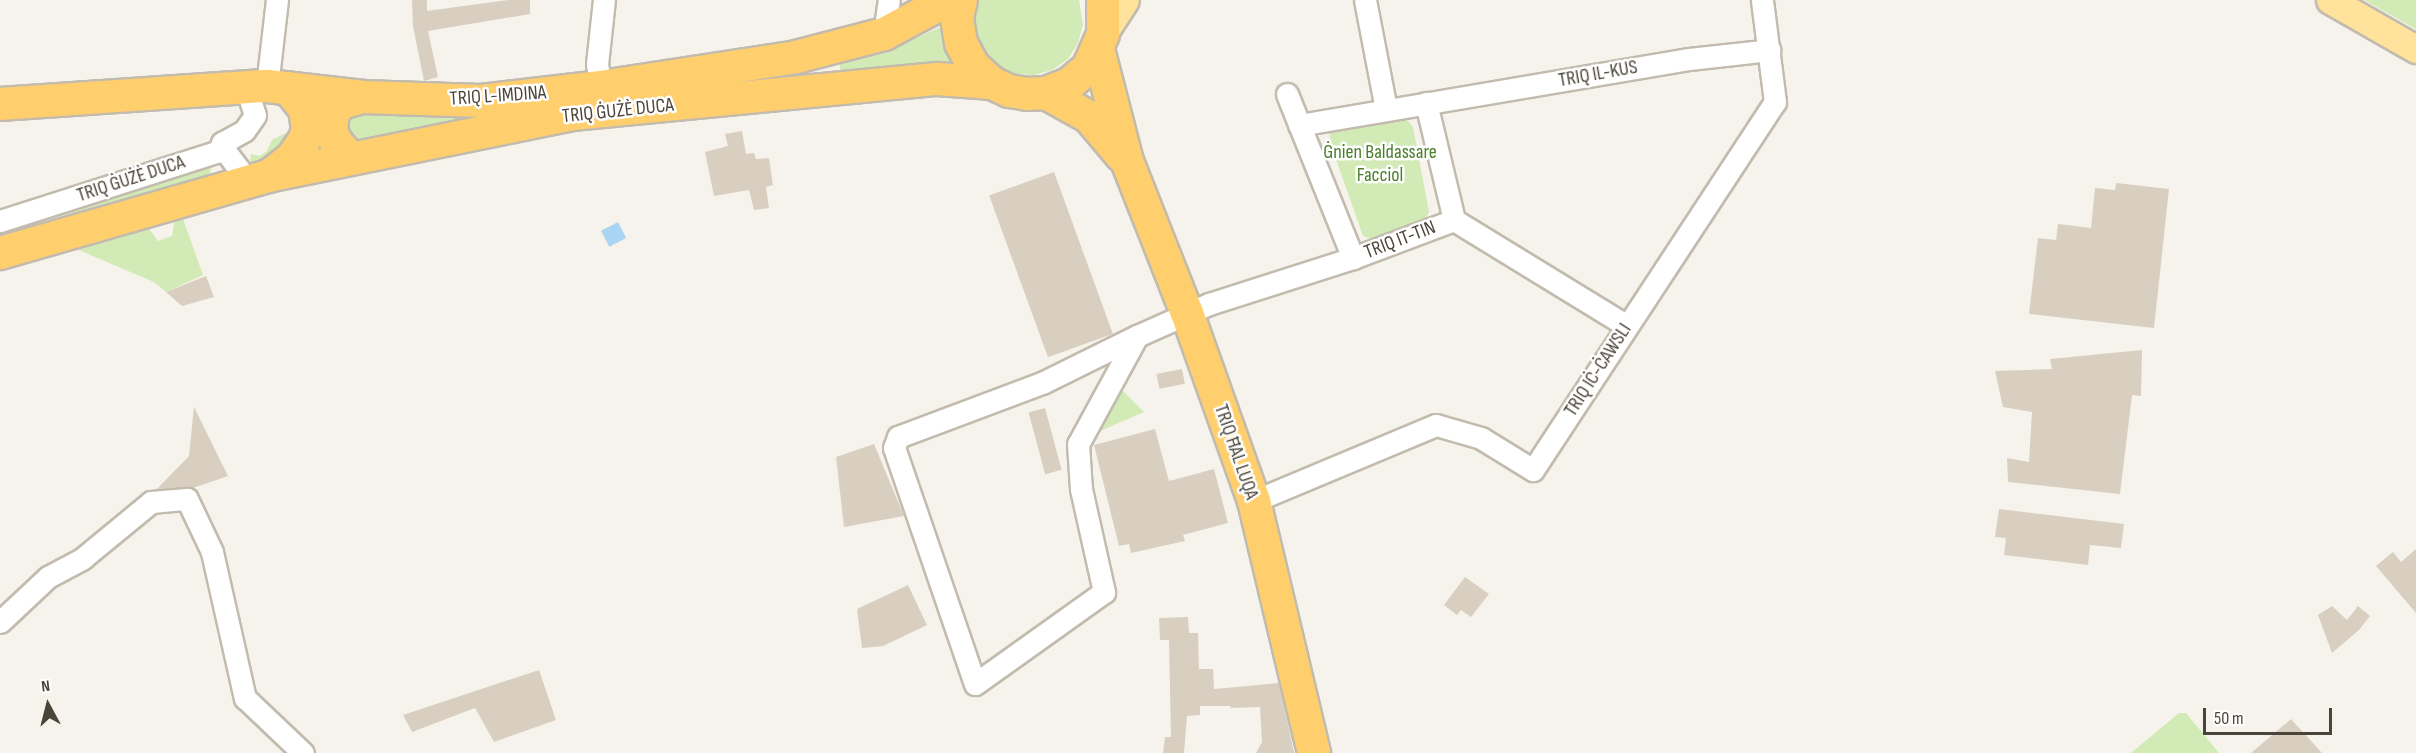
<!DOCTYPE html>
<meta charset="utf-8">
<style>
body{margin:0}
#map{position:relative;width:2416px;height:753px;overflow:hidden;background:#f6f3ec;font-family:"Sofia Sans Condensed",sans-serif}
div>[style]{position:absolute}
.green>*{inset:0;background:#d2eab5}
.water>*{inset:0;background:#a9d4f2;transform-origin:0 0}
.building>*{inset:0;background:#d8cfc1;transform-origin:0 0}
.roads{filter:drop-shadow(2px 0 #c2bbae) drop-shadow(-2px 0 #c2bbae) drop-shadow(0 2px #c2bbae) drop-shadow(0 -2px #c2bbae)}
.minor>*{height:21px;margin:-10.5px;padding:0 10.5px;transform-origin:10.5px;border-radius:10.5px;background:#fff}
.major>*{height:27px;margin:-13.5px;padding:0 13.5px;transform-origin:13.5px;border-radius:13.5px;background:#ffe39c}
.highway>*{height:32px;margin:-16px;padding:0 16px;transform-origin:16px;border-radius:16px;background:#ffcf6e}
span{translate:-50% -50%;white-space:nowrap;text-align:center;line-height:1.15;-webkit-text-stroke:5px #fff;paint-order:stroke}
.street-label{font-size:20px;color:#4b4439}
.park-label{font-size:20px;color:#4a7f2a}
.north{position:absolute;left:18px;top:675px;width:60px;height:60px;-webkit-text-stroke:4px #fff;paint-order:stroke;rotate:353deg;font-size:16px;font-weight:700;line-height:24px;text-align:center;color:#4b4439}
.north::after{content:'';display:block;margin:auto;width:21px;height:27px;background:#4b4439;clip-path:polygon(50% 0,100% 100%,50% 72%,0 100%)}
.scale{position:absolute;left:2203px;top:708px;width:129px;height:27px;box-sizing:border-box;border:3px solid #4b4439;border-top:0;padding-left:8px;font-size:18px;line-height:21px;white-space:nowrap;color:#4b4439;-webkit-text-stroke:4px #fff;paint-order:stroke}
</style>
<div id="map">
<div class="green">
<i style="clip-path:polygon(978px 0,1079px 0,1083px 25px,1078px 43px,1068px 59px,1052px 70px,1034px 75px,1016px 74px,999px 67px,986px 56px,977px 40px,973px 23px)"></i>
<i style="clip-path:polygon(2364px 0,2416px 0,2416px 29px)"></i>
<i style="clip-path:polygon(943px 26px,958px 66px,840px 75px,840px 61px,908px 42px)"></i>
<i style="clip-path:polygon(786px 72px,786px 80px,361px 144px,352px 142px,344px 133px,347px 114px)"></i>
<i style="clip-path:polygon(301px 115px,285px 149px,256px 164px,250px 162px,251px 154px,260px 156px,267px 151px,272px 140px,288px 132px,292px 123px)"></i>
<i style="clip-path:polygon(1400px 118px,1408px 121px,1413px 127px,1429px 212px,1424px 223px,1373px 239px,1363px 236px,1331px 145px,1329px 131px)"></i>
<i style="clip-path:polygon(205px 165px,211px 167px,210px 176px,0 238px)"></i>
<i style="clip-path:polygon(182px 216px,203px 275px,166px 292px,154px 282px,74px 248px,147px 226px,158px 241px,172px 236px,175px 218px)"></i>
<i style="clip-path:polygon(1121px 389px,1144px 412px,1100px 431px)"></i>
<i style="clip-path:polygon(2179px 713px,2186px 713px,2219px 753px,2131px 753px)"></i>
</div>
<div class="water">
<i style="left:618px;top:222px;width:18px;height:19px;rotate:63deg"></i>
</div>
<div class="building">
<i style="clip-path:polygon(412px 0,427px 0,427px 11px,508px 0,530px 0,530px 14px,428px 31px,438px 77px,424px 81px,413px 26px)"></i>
<i style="clip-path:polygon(742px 131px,746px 154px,754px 153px,756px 159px,769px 158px,773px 185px,766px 187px,769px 208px,754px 210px,749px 190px,714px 196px,705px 152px,728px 146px,725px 134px)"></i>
<i style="left:1054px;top:172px;width:172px;height:69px;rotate:70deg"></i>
<i style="clip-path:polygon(2116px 183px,2169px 189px,2154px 328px,2029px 314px,2038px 238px,2056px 240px,2058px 224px,2091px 228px,2095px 188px,2115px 190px)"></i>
<i style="clip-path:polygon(206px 276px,214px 297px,182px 306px,166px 292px)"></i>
<i style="clip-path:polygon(2142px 350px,2141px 396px,2132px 395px,2120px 494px,2008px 482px,2007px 458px,2029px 462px,2032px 412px,2003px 407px,1995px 371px,2052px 369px,2050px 359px)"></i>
<i style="left:1182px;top:369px;width:15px;height:26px;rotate:79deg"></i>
<i style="clip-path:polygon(194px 407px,228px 476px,193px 488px,157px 489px,189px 456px)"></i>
<i style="left:1045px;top:408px;width:64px;height:17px;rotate:75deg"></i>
<i style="clip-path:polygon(1155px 429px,1169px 481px,1214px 469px,1228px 523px,1183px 535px,1185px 541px,1131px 553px,1129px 544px,1119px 546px,1094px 445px)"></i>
<i style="clip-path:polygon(874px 444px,904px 516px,844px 527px,836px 457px)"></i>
<i style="clip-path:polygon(1999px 509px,2124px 524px,2121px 548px,2090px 545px,2088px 565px,2004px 555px,2006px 538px,1995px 537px)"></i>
<i style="clip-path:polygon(2416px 549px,2416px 613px,2376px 566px,2393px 552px,2401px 562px)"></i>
<i style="clip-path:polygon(1465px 577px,1489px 594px,1471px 617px,1461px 610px,1457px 615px,1444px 605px)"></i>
<i style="clip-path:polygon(908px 585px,927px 625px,883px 646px,862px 648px,857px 609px)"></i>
<i style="clip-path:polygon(2332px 606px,2347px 620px,2358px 606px,2370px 616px,2359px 630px,2332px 653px,2318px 615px)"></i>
<i style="clip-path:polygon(1188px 617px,1189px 633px,1198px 633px,1199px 669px,1213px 669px,1214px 689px,1279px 683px,1294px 753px,1256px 753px,1262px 742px,1260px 707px,1230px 708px,1231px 706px,1200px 706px,1200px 715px,1187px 716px,1184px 753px,1163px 753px,1165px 737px,1171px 737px,1169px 640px,1160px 640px,1159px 618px)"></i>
<i style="clip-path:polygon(539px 670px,556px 720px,494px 742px,475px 708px,412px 732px,403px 715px)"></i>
<i style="clip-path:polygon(2291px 719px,2322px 753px,2251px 753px)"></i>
</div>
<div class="roads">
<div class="minor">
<i style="left:1365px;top:0;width:111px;rotate:79.1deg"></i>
<i style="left:884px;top:34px;width:34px;rotate:-82deg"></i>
<i style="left:267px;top:86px;width:87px;rotate:-83.4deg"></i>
<i style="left:601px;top:87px;width:23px;rotate:-100deg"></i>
<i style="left:597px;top:64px;width:64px;rotate:-83.8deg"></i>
<i style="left:1287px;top:94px;width:177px;rotate:68.1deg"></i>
<i style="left:1426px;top:103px;width:120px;rotate:76.5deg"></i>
<i style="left:1299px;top:125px;width:396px;rotate:-9.6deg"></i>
<i style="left:1689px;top:59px;width:81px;rotate:-6.3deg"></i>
<i style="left:219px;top:151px;width:9px;rotate:-69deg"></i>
<i style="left:222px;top:143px;width:25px;rotate:-29deg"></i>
<i style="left:244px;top:131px;width:19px;rotate:-55deg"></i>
<i style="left:255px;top:115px;width:29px;rotate:-108deg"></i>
<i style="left:0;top:221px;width:230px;rotate:-17.7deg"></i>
<i style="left:219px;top:151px;width:7px;rotate:8deg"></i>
<i style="left:226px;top:152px;width:38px;rotate:53deg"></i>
<i style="left:1137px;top:336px;width:123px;rotate:118.6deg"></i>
<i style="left:1078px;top:444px;width:45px;rotate:86.2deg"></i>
<i style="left:1081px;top:489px;width:106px;rotate:77.4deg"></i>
<i style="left:1104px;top:592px;width:158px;rotate:144.5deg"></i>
<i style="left:975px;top:684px;width:250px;rotate:-108.9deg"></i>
<i style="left:894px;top:448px;width:12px;rotate:-70deg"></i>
<i style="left:898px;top:437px;width:154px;rotate:-20.6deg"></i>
<i style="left:1042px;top:383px;width:106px;rotate:-26.3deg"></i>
<i style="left:1137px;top:336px;width:79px;rotate:-24deg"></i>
<i style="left:1209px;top:304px;width:151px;rotate:-17.7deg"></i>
<i style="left:1353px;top:258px;width:108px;rotate:-20.6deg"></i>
<i style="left:1454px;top:220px;width:203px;rotate:31.5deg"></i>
<i style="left:1254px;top:501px;width:197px;rotate:-22.7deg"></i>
<i style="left:1436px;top:425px;width:47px;rotate:16.1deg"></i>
<i style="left:1481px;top:438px;width:61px;rotate:31.6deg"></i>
<i style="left:1533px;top:470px;width:440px;rotate:-56.7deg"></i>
<i style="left:1775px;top:102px;width:103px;rotate:-97.3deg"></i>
<i style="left:0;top:622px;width:66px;rotate:-43.2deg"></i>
<i style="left:48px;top:577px;width:40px;rotate:-28deg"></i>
<i style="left:83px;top:558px;width:88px;rotate:-39.5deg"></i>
<i style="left:151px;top:502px;width:36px;rotate:-5deg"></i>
<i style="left:187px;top:499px;width:59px;rotate:64.7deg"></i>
<i style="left:212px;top:552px;width:150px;rotate:77.3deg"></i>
<i style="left:245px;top:698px;width:80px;rotate:43.5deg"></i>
</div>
<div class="major">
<i style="left:2330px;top:0;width:99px;rotate:29.7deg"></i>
<i style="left:1103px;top:34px;width:40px;rotate:-57.1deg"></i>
</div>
<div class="highway">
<i style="left:961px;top:0;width:18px;rotate:103deg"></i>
<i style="left:957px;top:18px;width:25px;rotate:81deg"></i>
<i style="left:961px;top:43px;width:26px;rotate:62deg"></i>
<i style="left:973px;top:66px;width:25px;rotate:42deg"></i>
<i style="left:992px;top:83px;width:19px;rotate:25deg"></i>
<i style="left:1009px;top:91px;width:18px;rotate:9deg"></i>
<i style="left:1027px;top:94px;width:19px;rotate:-3deg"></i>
<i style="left:1046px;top:93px;width:25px;rotate:-21deg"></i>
<i style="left:1069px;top:84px;width:25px;rotate:-40deg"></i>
<i style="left:1088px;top:68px;width:37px;rotate:-66deg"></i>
<i style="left:1103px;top:34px;width:34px;rotate:-90deg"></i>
<i style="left:1098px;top:49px;width:116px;rotate:75.5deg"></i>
<i style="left:1127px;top:161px;width:163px;rotate:68.5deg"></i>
<i style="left:1187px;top:313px;width:200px;rotate:70.4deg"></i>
<i style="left:1254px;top:501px;width:259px;rotate:76.6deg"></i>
<i style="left:1046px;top:93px;width:49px;rotate:29.2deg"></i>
<i style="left:1089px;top:117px;width:51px;rotate:49.8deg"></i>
<i style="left:0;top:104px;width:268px;rotate:-3.9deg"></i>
<i style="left:267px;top:86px;width:97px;rotate:6.5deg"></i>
<i style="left:363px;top:97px;width:118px;rotate:1.9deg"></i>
<i style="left:481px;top:101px;width:121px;rotate:-6.7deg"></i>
<i style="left:601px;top:87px;width:197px;rotate:-8.7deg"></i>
<i style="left:796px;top:57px;width:91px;rotate:-14.6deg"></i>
<i style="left:884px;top:34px;width:72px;rotate:-28deg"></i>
<i style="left:350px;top:158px;width:21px;rotate:-131deg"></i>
<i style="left:336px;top:142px;width:12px;rotate:-114deg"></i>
<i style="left:331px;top:131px;width:11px;rotate:-85deg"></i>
<i style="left:332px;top:120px;width:12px;rotate:-76deg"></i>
<i style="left:335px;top:108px;width:11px;rotate:-34deg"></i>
<i style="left:344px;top:102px;width:20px;rotate:-15deg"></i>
<i style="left:269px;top:176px;width:29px;rotate:-38deg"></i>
<i style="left:292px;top:158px;width:21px;rotate:-55deg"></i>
<i style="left:304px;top:141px;width:12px;rotate:-70deg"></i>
<i style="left:308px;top:130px;width:21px;rotate:-98deg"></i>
<i style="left:305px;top:109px;width:27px;rotate:-129deg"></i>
<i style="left:0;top:253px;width:279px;rotate:-16deg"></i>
<i style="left:268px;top:176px;width:310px;rotate:-11.5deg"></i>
<i style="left:572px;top:114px;width:367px;rotate:-5.5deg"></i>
<i style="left:937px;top:79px;width:55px;rotate:4.2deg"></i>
</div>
</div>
<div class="street-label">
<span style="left:1598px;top:74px;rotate:-10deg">TRIQ IL-KUS</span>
<span style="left:498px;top:96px;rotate:-4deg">TRIQ L-IMDINA</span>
<span style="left:618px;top:111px;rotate:-6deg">TRIQ ĠUŻÈ DUCA</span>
<span style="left:131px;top:179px;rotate:-18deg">TRIQ ĠUŻÈ DUCA</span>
<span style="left:1400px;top:240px;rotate:-21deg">TRIQ IT-TIN</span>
<span style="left:1598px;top:370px;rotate:-57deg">TRIQ IĊ-ĊAWSLI</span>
<span style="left:1236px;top:452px;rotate:71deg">TRIQ ĦAL LUQA</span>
</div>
<div class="park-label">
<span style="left:1380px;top:164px">Ġnien Baldassare<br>Facciol</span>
</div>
<div class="north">N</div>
<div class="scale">50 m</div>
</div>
